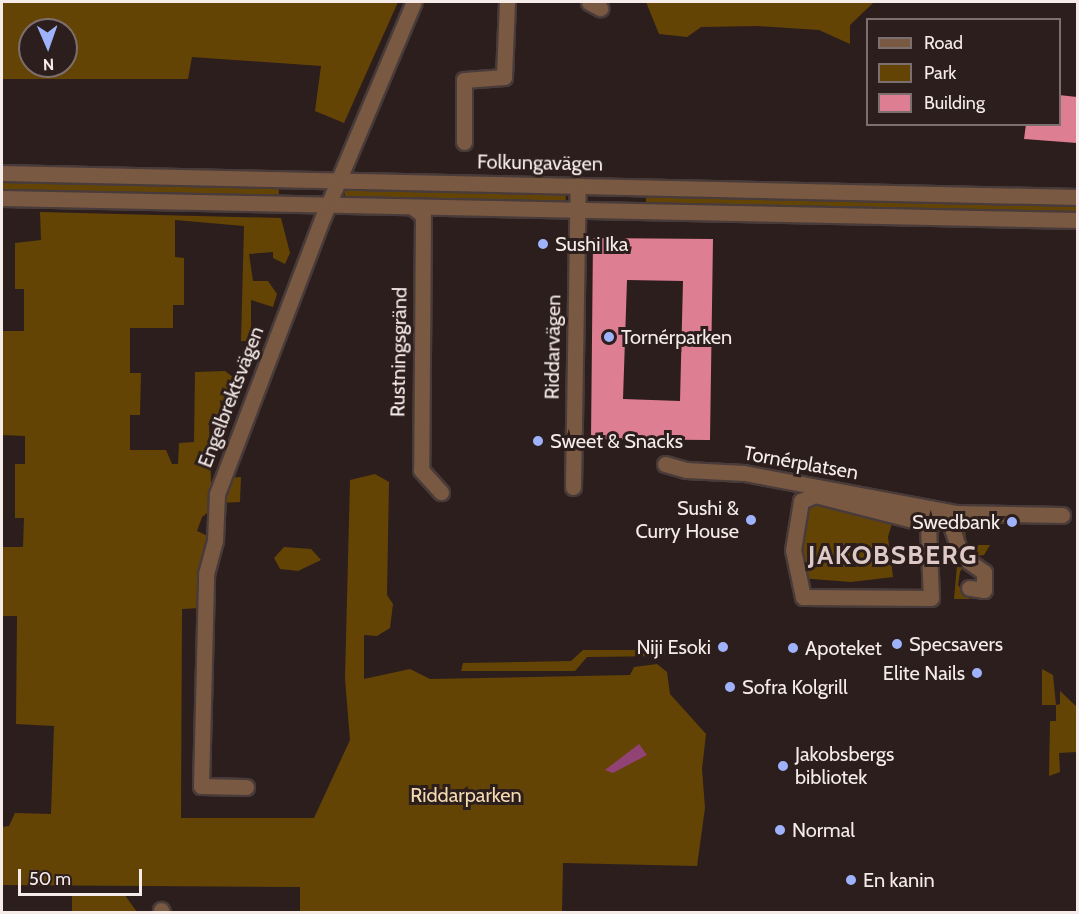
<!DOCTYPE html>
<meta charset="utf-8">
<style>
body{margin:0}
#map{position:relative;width:1079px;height:914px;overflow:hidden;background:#2c1e1c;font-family:Cabin,sans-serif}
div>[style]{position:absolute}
.green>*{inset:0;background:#644405;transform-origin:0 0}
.water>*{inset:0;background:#904374}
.building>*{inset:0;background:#de7e92}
.roads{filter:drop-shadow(2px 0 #483b39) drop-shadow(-2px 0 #483b39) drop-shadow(0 2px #483b39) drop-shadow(0 -2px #483b39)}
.minor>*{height:15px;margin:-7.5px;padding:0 7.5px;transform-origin:7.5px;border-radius:7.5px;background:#7a5943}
.dots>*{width:16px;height:16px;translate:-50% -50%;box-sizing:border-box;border:3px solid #2c1e1c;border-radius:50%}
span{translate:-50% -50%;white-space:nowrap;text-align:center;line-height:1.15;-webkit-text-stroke:6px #2c1e1c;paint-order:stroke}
.street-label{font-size:20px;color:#f5ecea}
.poi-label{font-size:20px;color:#f5ecea}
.left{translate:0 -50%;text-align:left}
.right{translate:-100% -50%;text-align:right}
.park-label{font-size:20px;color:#f4dab1}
.district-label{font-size:26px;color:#ddcac6;font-weight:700;letter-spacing:1.5px}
.frame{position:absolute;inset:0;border:3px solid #f5ecea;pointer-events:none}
.legend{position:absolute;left:866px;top:18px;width:195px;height:108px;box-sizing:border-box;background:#2c1e1c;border:2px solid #7c706e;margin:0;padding:8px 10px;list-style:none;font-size:18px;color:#f5ecea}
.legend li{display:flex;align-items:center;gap:12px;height:30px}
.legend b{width:30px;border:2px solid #7c706e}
.north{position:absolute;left:18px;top:18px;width:60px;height:60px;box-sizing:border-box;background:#2c1e1c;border:2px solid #7c706e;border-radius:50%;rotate:178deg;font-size:16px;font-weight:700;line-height:24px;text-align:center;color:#f5ecea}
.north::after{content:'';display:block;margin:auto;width:21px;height:27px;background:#9fb3fd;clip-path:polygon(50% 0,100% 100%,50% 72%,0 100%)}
.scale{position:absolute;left:18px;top:869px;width:124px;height:27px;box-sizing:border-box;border:3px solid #f5ecea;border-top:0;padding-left:8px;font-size:18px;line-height:21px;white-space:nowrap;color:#f5ecea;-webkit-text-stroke:4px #2c1e1c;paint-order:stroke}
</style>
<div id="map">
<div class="green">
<i style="clip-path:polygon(evenodd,2px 2px,398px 2px,344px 123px,315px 111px,321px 66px,192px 57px,188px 79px,2px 79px,2px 2px,30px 30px,66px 30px,66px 66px,30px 66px,30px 30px)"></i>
<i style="clip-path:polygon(646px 2px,843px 2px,873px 3px,850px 25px,850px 44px,819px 30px,757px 26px,701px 27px,687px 37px,659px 34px)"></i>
<i style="left:2px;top:180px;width:277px;height:11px;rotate:1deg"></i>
<i style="left:345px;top:187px;width:221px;height:12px;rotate:2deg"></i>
<i style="left:646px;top:197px;width:431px;height:9px;rotate:1deg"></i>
<i style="clip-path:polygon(40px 212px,281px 218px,290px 253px,285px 264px,273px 258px,273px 252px,249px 254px,253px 281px,268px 281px,277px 294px,273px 307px,251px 300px,251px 341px,241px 341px,244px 226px,175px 220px,175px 257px,184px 258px,184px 305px,173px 305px,173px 328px,130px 328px,130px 373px,141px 373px,140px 415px,130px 415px,130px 450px,166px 450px,172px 464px,178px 464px,179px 443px,194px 442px,195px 372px,225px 371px,242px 384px,209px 425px,211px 483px,216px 489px,228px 478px,241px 477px,240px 502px,220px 503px,202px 517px,197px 531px,221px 542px,200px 608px,182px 609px,181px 818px,314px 818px,350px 740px,345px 679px,350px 480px,375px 474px,389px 482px,387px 595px,393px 604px,390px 628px,377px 636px,364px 635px,364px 679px,410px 669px,430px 679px,630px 675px,634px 667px,657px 664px,667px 672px,670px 694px,706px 734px,702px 769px,705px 808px,697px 866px,563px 863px,562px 912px,300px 912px,300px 887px,2px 885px,2px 827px,9px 826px,15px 813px,51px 814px,54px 726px,16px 724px,17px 616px,2px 616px,2px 547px,23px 547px,24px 518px,15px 518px,15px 464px,25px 464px,25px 436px,2px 435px,2px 331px,24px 331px,24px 289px,15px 289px,15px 243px,41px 240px)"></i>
<i style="clip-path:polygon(813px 502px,893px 520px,888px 537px,893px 577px,851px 582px,799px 578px,802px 520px)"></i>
<i style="clip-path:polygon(961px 521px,965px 522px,966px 545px,990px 545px,984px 555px,969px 557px,960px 572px,958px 585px,970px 599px,954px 599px)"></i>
<i style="clip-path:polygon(284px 547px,311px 549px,321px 560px,298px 571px,280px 569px,274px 558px)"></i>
<i style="clip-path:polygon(583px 650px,664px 650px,665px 656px,587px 657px,575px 671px,461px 671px,463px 663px,571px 661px)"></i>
<i style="clip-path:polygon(1042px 669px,1053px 675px,1056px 705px,1060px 704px,1060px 691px,1077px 707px,1077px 752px,1059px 753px,1060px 772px,1049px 776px,1050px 721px,1056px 721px,1056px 705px,1042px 705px)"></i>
<i style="clip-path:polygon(72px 893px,124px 894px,137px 912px,72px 912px)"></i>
</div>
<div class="water">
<i style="clip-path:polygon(639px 744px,647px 755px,613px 773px,605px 770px)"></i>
</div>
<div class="building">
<i style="clip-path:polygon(1059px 95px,1077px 97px,1077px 143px,1024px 139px,1026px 124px,1059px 124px)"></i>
<i style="clip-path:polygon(evenodd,593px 238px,713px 239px,710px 440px,591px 439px,593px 238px,627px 280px,683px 281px,680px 401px,623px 399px,627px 280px)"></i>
</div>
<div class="roads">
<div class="minor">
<i style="left:589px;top:2px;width:13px;rotate:29deg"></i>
<i style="left:464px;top:142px;width:62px;rotate:-90deg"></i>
<i style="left:464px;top:80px;width:40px;rotate:-4.3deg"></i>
<i style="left:504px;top:77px;width:75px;rotate:-87.7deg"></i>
<i style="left:2px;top:173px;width:1076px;rotate:1.28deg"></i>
<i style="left:2px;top:198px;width:1076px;rotate:1.17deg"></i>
<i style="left:414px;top:208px;width:11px;rotate:38deg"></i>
<i style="left:423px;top:215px;width:255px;rotate:90.4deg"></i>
<i style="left:421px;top:470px;width:30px;rotate:48deg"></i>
<i style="left:665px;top:464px;width:22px;rotate:16deg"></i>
<i style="left:686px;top:470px;width:58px;rotate:3deg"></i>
<i style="left:744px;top:473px;width:215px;rotate:10.7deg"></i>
<i style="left:955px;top:513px;width:107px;rotate:1.1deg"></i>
<i style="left:573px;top:487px;width:302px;rotate:-89.1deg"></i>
<i style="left:930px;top:508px;width:16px;rotate:97deg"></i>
<i style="left:928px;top:524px;width:74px;rotate:87.7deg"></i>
<i style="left:931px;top:598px;width:128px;rotate:-179.6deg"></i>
<i style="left:803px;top:597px;width:48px;rotate:-102deg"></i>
<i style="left:793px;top:550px;width:50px;rotate:-80.7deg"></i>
<i style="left:801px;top:501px;width:15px;rotate:-23deg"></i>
<i style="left:815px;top:495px;width:117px;rotate:14.4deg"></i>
<i style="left:928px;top:524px;width:22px;rotate:-13deg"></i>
<i style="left:949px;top:519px;width:39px;rotate:72deg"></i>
<i style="left:961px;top:556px;width:28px;rotate:35deg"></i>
<i style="left:984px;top:572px;width:18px;rotate:90deg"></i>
<i style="left:984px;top:590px;width:15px;rotate:-172deg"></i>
<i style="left:246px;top:787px;width:45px;rotate:-178.7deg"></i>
<i style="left:201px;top:786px;width:212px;rotate:-88.6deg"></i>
<i style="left:206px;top:574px;width:34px;rotate:-75deg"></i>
<i style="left:215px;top:541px;width:47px;rotate:-87.6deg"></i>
<i style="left:217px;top:494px;width:297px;rotate:-69.1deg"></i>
<i style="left:323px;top:217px;width:233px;rotate:-67.1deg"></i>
<i style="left:161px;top:910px;width:2px;rotate:63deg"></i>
</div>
</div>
<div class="dots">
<i style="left:543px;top:244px;background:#9fb3fd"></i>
<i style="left:609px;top:337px;background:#9fb3fd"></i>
<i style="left:538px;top:441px;background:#9fb3fd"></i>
<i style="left:751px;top:520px;background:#9fb3fd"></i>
<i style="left:1012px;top:522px;background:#9fb3fd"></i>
<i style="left:897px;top:644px;background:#9fb3fd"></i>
<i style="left:723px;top:647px;background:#9fb3fd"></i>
<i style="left:793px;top:648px;background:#9fb3fd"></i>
<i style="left:977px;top:673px;background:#9fb3fd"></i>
<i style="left:730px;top:687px;background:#9fb3fd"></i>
<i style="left:783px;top:766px;background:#9fb3fd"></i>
<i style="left:780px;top:830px;background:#9fb3fd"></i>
<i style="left:851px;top:880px;background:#9fb3fd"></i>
</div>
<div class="street-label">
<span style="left:540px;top:163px;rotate:1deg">Folkungavägen</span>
<span style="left:553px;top:347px;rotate:-89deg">Riddarvägen</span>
<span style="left:399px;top:352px;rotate:-89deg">Rustningsgränd</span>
<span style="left:231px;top:397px;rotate:-69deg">Engelbrektsvägen</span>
<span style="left:801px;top:463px;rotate:10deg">Tornérplatsen</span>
</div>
<div class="poi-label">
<span class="left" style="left:555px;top:244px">Sushi Ika</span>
<span class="left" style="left:621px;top:337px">Tornérparken</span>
<span class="left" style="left:550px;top:441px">Sweet &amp; Snacks</span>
<span class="right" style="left:739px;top:520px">Sushi &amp;<br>Curry House</span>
<span class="right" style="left:1000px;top:522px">Swedbank</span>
<span class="left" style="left:909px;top:644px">Specsavers</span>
<span class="right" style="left:711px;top:647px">Niji Esoki</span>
<span class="left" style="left:805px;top:648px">Apoteket</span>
<span class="right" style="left:965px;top:673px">Elite Nails</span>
<span class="left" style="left:742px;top:687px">Sofra Kolgrill</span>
<span class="left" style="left:795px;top:766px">Jakobsbergs<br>bibliotek</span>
<span class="left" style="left:792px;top:830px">Normal</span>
<span class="left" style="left:863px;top:880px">En kanin</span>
</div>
<div class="park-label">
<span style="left:466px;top:795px">Riddarparken</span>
</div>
<div class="district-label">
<span style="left:893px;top:556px">JAKOBSBERG</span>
</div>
<div class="frame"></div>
<ul class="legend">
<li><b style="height:8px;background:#7a5943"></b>Road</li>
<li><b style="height:16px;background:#644405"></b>Park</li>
<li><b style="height:16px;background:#de7e92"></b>Building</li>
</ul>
<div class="north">N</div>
<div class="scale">50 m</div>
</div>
